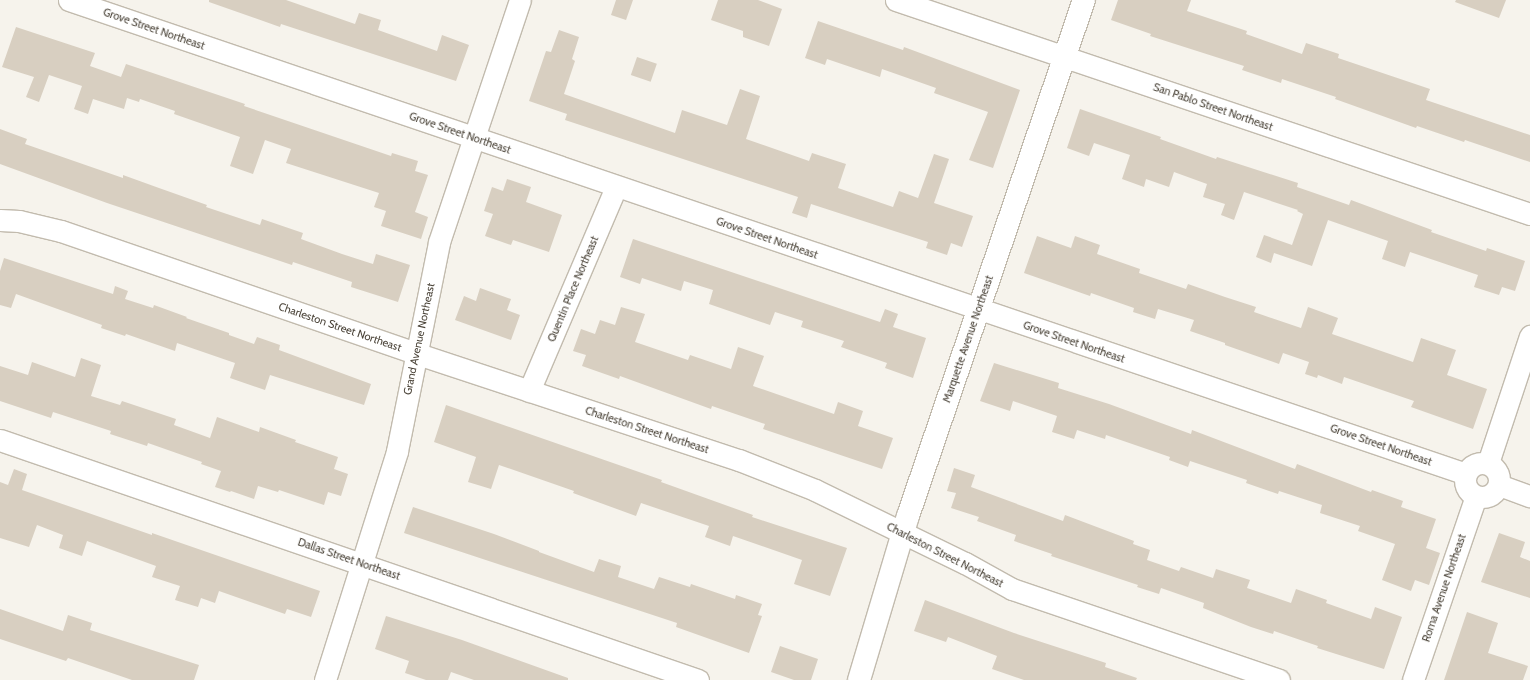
<!DOCTYPE html>
<style>
body{margin:0}
#map{position:relative;width:1530px;height:680px;overflow:hidden;background:#f6f3ec;font-family:Cabin,sans-serif}
div>[style]{position:absolute}
.building>*{inset:0;background:#d8cfc1;transform-origin:0 0}
.roads{filter:drop-shadow(1px 0 #c2bbae) drop-shadow(-1px 0 #c2bbae) drop-shadow(0 1px #c2bbae) drop-shadow(0 -1px #c2bbae)}
.minor>*{height:21px;margin:-10.5px;padding:0 10.5px;transform-origin:10.5px;border-radius:10.5px;background:#fff}
.minor>.ring{margin:-10.5px;padding:0;box-sizing:content-box;background:none;border:21px solid #fff;border-radius:50%}
.tertiary>*{height:22px;margin:-11px;padding:0 11px;transform-origin:11px;border-radius:11px;background:#fff}
span{translate:-50% -50%;white-space:nowrap;text-align:center;line-height:1.15;-webkit-text-stroke:3px #fff;paint-order:stroke}
.street-label{font-size:11px;color:#4b4439}
</style>
<div id="map">
<div class="building">
<i style="clip-path:polygon(209px 0,286px 0,355px 24px,359px 13px,381px 20px,378px 30px,437px 51px,442px 35px,469px 45px,456px 81px,281px 24px,280px 27px,209px 2px)"></i>
<i style="clip-path:polygon(616px 0,633px 0,626px 20px,611px 15px)"></i>
<i style="clip-path:polygon(718px 0,758px 0,782px 9px,769px 46px,743px 37px,743px 31px,711px 20px)"></i>
<i style="clip-path:polygon(1118px 0,1191px 0,1187px 11px,1247px 31px,1246px 34px,1302px 54px,1306px 43px,1339px 54px,1338px 58px,1430px 89px,1426px 100px,1530px 135px,1530px 162px,1465px 140px,1464px 142px,1417px 126px,1416px 128px,1335px 99px,1336px 97px,1282px 79px,1281px 83px,1242px 70px,1244px 66px,1150px 36px,1151px 34px,1111px 20px)"></i>
<i style="clip-path:polygon(1456px 0,1506px 0,1499px 18px,1455px 2px)"></i>
<i style="clip-path:polygon(818px 21px,903px 50px,904px 47px,1020px 90px,993px 168px,969px 160px,988px 112px,934px 93px,936px 88px,882px 69px,880px 77px,827px 59px,825px 65px,805px 58px)"></i>
<i style="clip-path:polygon(16px 27px,95px 53px,90px 66px,121px 77px,126px 64px,245px 104px,244px 106px,391px 156px,392px 153px,418px 161px,415px 171px,428px 175px,415px 212px,428px 217px,421px 239px,381px 226px,386px 211px,374px 207px,379px 193px,286px 163px,291px 149px,265px 140px,253px 174px,230px 166px,240px 137px,174px 114px,175px 111px,140px 99px,139px 102px,127px 98px,124px 109px,93px 99px,88px 114px,74px 109px,82px 86px,49px 75px,39px 102px,26px 97px,34px 77px,2px 67px)"></i>
<i style="clip-path:polygon(559px 30px,579px 37px,572px 59px,575px 61px,564px 94px,675px 133px,682px 110px,727px 125px,740px 89px,760px 96px,746px 139px,809px 161px,812px 153px,846px 164px,838px 188px,893px 207px,899px 191px,918px 198px,934px 154px,949px 159px,934px 203px,973px 216px,962px 247px,951px 243px,947px 255px,926px 248px,928px 242px,811px 204px,807px 218px,792px 213px,798px 197px,565px 120px,567px 114px,529px 101px,546px 51px,551px 52px)"></i>
<i style="left:637px;top:57px;width:21px;height:19px;rotate:19deg"></i>
<i style="clip-path:polygon(1080px 109px,1161px 137px,1160px 139px,1216px 159px,1217px 157px,1298px 183px,1297px 187px,1349px 205px,1351px 200px,1432px 230px,1431px 232px,1486px 251px,1487px 248px,1525px 261px,1515px 291px,1502px 287px,1499px 295px,1474px 287px,1478px 275px,1410px 252px,1405px 267px,1382px 259px,1388px 241px,1328px 220px,1312px 266px,1274px 253px,1271px 263px,1256px 257px,1264px 235px,1292px 245px,1303px 214px,1297px 211px,1298px 210px,1244px 192px,1234px 220px,1221px 215px,1225px 204px,1203px 197px,1207px 184px,1174px 172px,1169px 187px,1146px 179px,1144px 187px,1122px 179px,1130px 155px,1094px 143px,1089px 156px,1067px 148px)"></i>
<i style="clip-path:polygon(0 129px,27px 139px,25px 144px,123px 178px,123px 175px,159px 188px,207px 205px,206px 207px,260px 225px,262px 219px,303px 233px,301px 239px,342px 254px,373px 264px,376px 254px,410px 265px,398px 302px,351px 287px,352px 282px,293px 262px,292px 265px,107px 203px,0 164px)"></i>
<i style="clip-path:polygon(507px 179px,531px 187px,526px 202px,562px 215px,549px 252px,513px 240px,511px 245px,485px 236px,493px 214px,484px 211px,492px 187px,503px 191px)"></i>
<i style="clip-path:polygon(1037px 236px,1071px 248px,1075px 236px,1100px 245px,1097px 254px,1140px 269px,1139px 273px,1186px 289px,1188px 284px,1225px 297px,1256px 307px,1254px 312px,1301px 328px,1308px 307px,1338px 318px,1332px 334px,1413px 362px,1421px 338px,1456px 350px,1447px 375px,1487px 389px,1473px 429px,1411px 407px,1414px 401px,1344px 377px,1342px 384px,1318px 375px,1317px 378px,1305px 374px,1309px 362px,1283px 353px,1279px 364px,1225px 345px,1225px 343px,1190px 331px,1194px 320px,1158px 309px,1155px 319px,1133px 312px,1134px 308px,1091px 293px,1090px 296px,1024px 273px)"></i>
<i style="clip-path:polygon(633px 239px,880px 322px,885px 309px,898px 314px,893px 327px,926px 338px,913px 378px,885px 368px,887px 363px,841px 347px,844px 341px,801px 327px,803px 321px,775px 312px,770px 325px,709px 304px,713px 290px,684px 281px,681px 291px,642px 278px,640px 284px,620px 277px)"></i>
<i style="clip-path:polygon(4px 258px,113px 294px,115px 286px,128px 291px,125px 299px,153px 308px,154px 305px,187px 317px,186px 318px,229px 333px,229px 335px,254px 344px,257px 337px,280px 345px,279px 350px,371px 384px,364px 405px,270px 375px,265px 390px,230px 378px,235px 363px,177px 343px,175px 351px,126px 334px,125px 336px,101px 328px,102px 325px,16px 294px,11px 308px,0 305px,0 271px)"></i>
<i style="clip-path:polygon(480px 288px,511px 299px,507px 310px,520px 315px,511px 340px,455px 320px,464px 296px,476px 301px)"></i>
<i style="clip-path:polygon(621px 307px,645px 314px,635px 342px,688px 360px,690px 355px,731px 369px,738px 347px,764px 356px,753px 386px,834px 414px,838px 402px,863px 411px,858px 426px,893px 438px,882px 469px,763px 429px,765px 424px,712px 406px,711px 409px,620px 376px,619px 379px,582px 366px,586px 355px,573px 351px,581px 329px,595px 334px,600px 320px,615px 325px)"></i>
<i style="clip-path:polygon(81px 358px,101px 365px,91px 396px,120px 405px,122px 401px,176px 419px,174px 425px,210px 438px,217px 417px,259px 432px,260px 427px,296px 440px,295px 442px,338px 457px,334px 469px,348px 474px,341px 496px,328px 492px,324px 505px,279px 490px,278px 492px,258px 486px,254px 499px,231px 491px,230px 492px,215px 487px,221px 471px,201px 464px,202px 462px,148px 443px,147px 446px,110px 434px,111px 431px,53px 412px,51px 418px,0 401px,0 366px,28px 375px,32px 362px,75px 377px)"></i>
<i style="clip-path:polygon(994px 363px,1059px 383px,1058px 388px,1109px 404px,1191px 434px,1192px 430px,1295px 469px,1297px 464px,1371px 492px,1372px 490px,1403px 501px,1401px 507px,1436px 519px,1426px 548px,1440px 553px,1429px 585px,1415px 580px,1411px 591px,1382px 580px,1395px 544px,1358px 531px,1360px 526px,1320px 513px,1322px 505px,1279px 491px,1278px 494px,1246px 483px,1247px 480px,1190px 461px,1188px 467px,1169px 460px,1170px 457px,1106px 435px,1105px 439px,1077px 430px,1074px 439px,1052px 432px,1057px 416px,1013px 401px,1010px 411px,980px 401px)"></i>
<i style="clip-path:polygon(446px 405px,662px 480px,661px 482px,753px 515px,752px 517px,847px 548px,830px 596px,794px 584px,802px 560px,733px 536px,730px 546px,705px 537px,709px 526px,641px 503px,636px 516px,573px 493px,574px 491px,499px 465px,491px 489px,468px 482px,476px 457px,434px 442px)"></i>
<i style="clip-path:polygon(954px 468px,975px 475px,971px 487px,1063px 521px,1065px 515px,1134px 541px,1133px 544px,1150px 550px,1147px 560px,1179px 571px,1181px 567px,1213px 578px,1216px 569px,1250px 580px,1247px 588px,1291px 603px,1296px 589px,1327px 600px,1326px 603px,1371px 619px,1375px 607px,1402px 617px,1384px 669px,1317px 648px,1318px 646px,1274px 631px,1273px 634px,1251px 627px,1203px 608px,1204px 603px,1161px 588px,1159px 594px,1137px 587px,1138px 585px,1051px 556px,1052px 554px,1014px 541px,1016px 535px,977px 521px,979px 517px,951px 508px,956px 493px,947px 491px)"></i>
<i style="clip-path:polygon(14px 469px,27px 474px,22px 490px,152px 535px,152px 533px,320px 591px,311px 617px,287px 609px,285px 614px,219px 591px,215px 603px,201px 598px,198px 607px,175px 600px,180px 586px,152px 577px,156px 566px,87px 541px,82px 556px,59px 548px,63px 535px,37px 525px,29px 547px,0 538px,0 482px,8px 485px)"></i>
<i style="clip-path:polygon(413px 507px,494px 534px,539px 551px,539px 552px,594px 572px,599px 559px,621px 566px,618px 577px,654px 589px,659px 577px,690px 587px,691px 584px,735px 599px,736px 595px,762px 604px,758px 615px,762px 616px,749px 653px,676px 627px,677px 623px,404px 533px)"></i>
<i style="clip-path:polygon(1499px 533px,1525px 542px,1520px 557px,1530px 561px,1530px 598px,1481px 582px)"></i>
<i style="clip-path:polygon(925px 600px,1014px 633px,1106px 663px,1105px 667px,1137px 678px,1136px 680px,1024px 680px,992px 669px,997px 656px,948px 637px,946px 642px,914px 631px)"></i>
<i style="clip-path:polygon(0 609px,63px 631px,68px 615px,92px 623px,90px 630px,199px 665px,194px 680px,132px 680px,68px 658px,66px 661px,0 639px)"></i>
<i style="clip-path:polygon(1467px 612px,1498px 623px,1488px 653px,1528px 666px,1523px 680px,1444px 680px)"></i>
<i style="clip-path:polygon(386px 616px,462px 640px,568px 678px,568px 680px,474px 680px,451px 672px,448px 680px,426px 680px,405px 673px,409px 661px,375px 649px)"></i>
<i style="clip-path:polygon(780px 646px,818px 659px,811px 680px,794px 680px,771px 672px)"></i>
</div>
<div class="roads">
<div class="minor">
<i style="left:69px;top:0;width:1475px;rotate:18.74deg"></i>
<i style="left:896px;top:0;width:669px;rotate:18.65deg"></i>
<i style="left:0;top:220px;width:19px;rotate:3deg"></i>
<i style="left:19px;top:221px;width:43px;rotate:13.4deg"></i>
<i style="left:61px;top:231px;width:374px;rotate:19deg"></i>
<i style="left:415px;top:353px;width:341px;rotate:18.3deg"></i>
<i style="left:739px;top:460px;width:82px;rotate:21.5deg"></i>
<i style="left:815px;top:490px;width:167px;rotate:26deg"></i>
<i style="left:965px;top:563px;width:54px;rotate:29deg"></i>
<i style="left:1012px;top:589px;width:282px;rotate:18.8deg"></i>
<i style="left:529px;top:391px;width:222px;rotate:-66.9deg"></i>
<i style="left:0;top:440px;width:738px;rotate:18.97deg"></i>
<i class="ring" style="left:1465px;top:463px;width:13px;height:13px"></i>
<i style="left:1488px;top:463px;width:134px;rotate:-71.7deg"></i>
<i style="left:1499px;top:485px;width:33px;rotate:20deg"></i>
<i style="left:325px;top:680px;width:240px;rotate:-72.5deg"></i>
<i style="left:397px;top:451px;width:213px;rotate:-78.6deg"></i>
<i style="left:439px;top:242px;width:255px;rotate:-71.5deg"></i>
<i style="left:1413px;top:680px;width:194px;rotate:-71.1deg"></i>
</div>
<div class="tertiary">
<i style="left:859px;top:680px;width:171px;rotate:-73.4deg"></i>
<i style="left:908px;top:516px;width:545px;rotate:-71.17deg"></i>
</div>
</div>
<div class="street-label">
<span style="left:154px;top:29px;rotate:19deg">Grove Street Northeast</span>
<span style="left:1213px;top:107px;rotate:19deg">San Pablo Street Northeast</span>
<span style="left:460px;top:133px;rotate:19deg">Grove Street Northeast</span>
<span style="left:767px;top:238px;rotate:19deg">Grove Street Northeast</span>
<span style="left:573px;top:289px;rotate:-67deg">Quentin Place Northeast</span>
<span style="left:340px;top:327px;rotate:19deg">Charleston Street Northeast</span>
<span style="left:419px;top:339px;rotate:-78deg">Grand Avenue Northeast</span>
<span style="left:968px;top:339px;rotate:-71deg">Marquette Avenue Northeast</span>
<span style="left:1074px;top:342px;rotate:19deg">Grove Street Northeast</span>
<span style="left:647px;top:430px;rotate:18deg">Charleston Street Northeast</span>
<span style="left:1381px;top:445px;rotate:19deg">Grove Street Northeast</span>
<span style="left:945px;top:555px;rotate:27deg">Charleston Street Northeast</span>
<span style="left:349px;top:559px;rotate:19deg">Dallas Street Northeast</span>
<span style="left:1444px;top:588px;rotate:-71deg">Roma Avenue Northeast</span>
</div>
</div>
